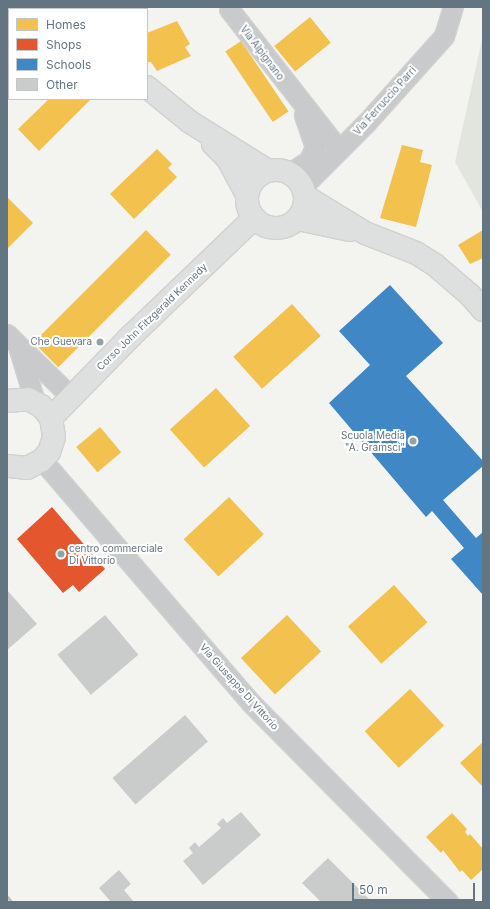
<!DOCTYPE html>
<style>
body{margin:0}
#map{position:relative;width:490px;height:909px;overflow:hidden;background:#f3f3f0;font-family:Inter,sans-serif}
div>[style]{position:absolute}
.green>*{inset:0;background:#e1e5de}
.homes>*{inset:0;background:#f2c14e;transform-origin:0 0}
.shops>*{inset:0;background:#e4572e}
.schools>*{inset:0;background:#3f88c5}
.building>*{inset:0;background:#cacccc;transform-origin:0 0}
.roads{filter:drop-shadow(1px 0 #d0d1d1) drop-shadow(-1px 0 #d0d1d1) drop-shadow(0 1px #d0d1d1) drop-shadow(0 -1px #d0d1d1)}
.street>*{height:19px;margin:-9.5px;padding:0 9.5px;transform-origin:9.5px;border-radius:9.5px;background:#c8cacb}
.secondary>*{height:22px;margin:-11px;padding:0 11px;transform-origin:11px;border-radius:11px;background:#dedfdf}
.secondary>.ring{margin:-11px;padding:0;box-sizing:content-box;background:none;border:22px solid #dedfdf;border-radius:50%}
.rail>*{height:3px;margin-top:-1.5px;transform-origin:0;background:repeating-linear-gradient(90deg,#bec0c0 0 6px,transparent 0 9px)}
.dots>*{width:11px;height:11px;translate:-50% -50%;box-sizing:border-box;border:2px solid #fff;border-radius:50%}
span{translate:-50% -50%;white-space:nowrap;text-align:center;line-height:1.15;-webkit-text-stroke:4px #fff;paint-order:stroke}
.street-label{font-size:10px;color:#637581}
.poi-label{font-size:10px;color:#637581}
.right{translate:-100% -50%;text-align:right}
.left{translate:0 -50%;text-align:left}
.frame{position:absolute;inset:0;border:8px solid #637581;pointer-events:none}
.legend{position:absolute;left:8px;top:8px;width:140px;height:92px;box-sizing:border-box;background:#fff;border:1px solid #c1c8cd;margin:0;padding:5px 7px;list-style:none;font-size:12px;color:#637581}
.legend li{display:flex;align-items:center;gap:8px;height:20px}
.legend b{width:20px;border:1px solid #c1c8cd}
.scale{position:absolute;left:352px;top:883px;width:123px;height:18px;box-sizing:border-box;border:2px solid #637581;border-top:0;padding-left:5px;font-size:12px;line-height:14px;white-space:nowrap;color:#637581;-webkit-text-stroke:3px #fff;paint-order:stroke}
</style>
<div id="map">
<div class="green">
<i style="clip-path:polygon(483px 35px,483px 212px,455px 162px)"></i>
</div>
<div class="homes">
<i style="clip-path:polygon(7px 7px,15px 9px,9px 9px,7px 19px)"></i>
<i style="left:310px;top:17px;width:33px;height:46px;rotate:51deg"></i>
<i style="clip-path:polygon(177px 21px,190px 44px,185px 47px,191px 56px,157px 71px,151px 62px,147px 62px,147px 33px)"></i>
<i style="left:241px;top:41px;width:85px;height:19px;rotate:56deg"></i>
<i style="clip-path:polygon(49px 99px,91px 99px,39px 151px,18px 129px)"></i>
<i style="clip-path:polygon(402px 145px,423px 150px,420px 162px,432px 165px,416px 227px,380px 218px)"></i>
<i style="clip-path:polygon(157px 149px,172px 164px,168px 168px,177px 177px,134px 219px,110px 194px)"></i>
<i style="clip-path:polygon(7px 197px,33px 223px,7px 249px)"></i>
<i style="left:146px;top:230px;width:35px;height:159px;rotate:45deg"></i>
<i style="clip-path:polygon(483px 230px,483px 258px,470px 264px,458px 245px)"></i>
<i style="left:292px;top:304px;width:43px;height:79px;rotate:48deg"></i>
<i style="left:216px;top:388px;width:51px;height:62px;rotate:48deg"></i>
<i style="left:100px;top:427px;width:33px;height:31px;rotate:50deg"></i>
<i style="left:229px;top:497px;width:51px;height:62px;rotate:47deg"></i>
<i style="left:394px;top:585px;width:50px;height:62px;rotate:48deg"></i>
<i style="left:287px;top:615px;width:50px;height:63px;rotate:47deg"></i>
<i style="left:410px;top:689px;width:50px;height:62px;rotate:47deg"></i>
<i style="clip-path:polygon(483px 742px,483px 787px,460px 763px)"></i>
<i style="clip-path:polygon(452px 813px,467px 829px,465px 832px,468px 836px,470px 834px,483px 849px,483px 869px,471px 880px,462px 870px,460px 872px,443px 850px,441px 853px,426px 837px)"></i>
</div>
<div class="shops">
<i style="clip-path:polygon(52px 507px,105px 569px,79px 592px,73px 585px,63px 593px,17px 539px)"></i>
</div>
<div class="schools">
<i style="clip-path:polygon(390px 285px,443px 343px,406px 376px,483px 461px,483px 466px,443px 500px,476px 538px,483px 532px,483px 595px,451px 559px,464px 548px,432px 511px,426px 517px,329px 403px,370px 365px,339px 331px)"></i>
</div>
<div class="building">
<i style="clip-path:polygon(7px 590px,37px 624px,7px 650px)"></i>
<i style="left:105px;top:615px;width:52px;height:62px;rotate:50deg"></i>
<i style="left:185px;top:715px;width:35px;height:96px;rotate:49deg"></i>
<i style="clip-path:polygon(241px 812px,261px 835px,203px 885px,183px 861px,193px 853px,189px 848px,195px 842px,199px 847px,221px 828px,217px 824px,223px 818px,227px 823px)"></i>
<i style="clip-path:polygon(328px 858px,371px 901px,370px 902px,321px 902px,302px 883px)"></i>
<i style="clip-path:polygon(119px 870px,131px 884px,124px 890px,134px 902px,111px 902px,99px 888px)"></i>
</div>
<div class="roads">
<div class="street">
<i style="left:229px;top:9px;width:179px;rotate:52deg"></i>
<i style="left:290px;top:173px;width:23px;rotate:-34deg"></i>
<i style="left:309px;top:160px;width:14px;rotate:-65deg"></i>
<i style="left:315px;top:147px;width:34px;rotate:-109deg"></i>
<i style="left:303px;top:186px;width:89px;rotate:-45deg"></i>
<i style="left:366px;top:123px;width:117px;rotate:-48.1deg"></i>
<i style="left:444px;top:36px;width:30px;rotate:-73deg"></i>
<i style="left:7px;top:334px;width:90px;rotate:44.5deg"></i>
<i style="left:18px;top:346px;width:59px;rotate:73.1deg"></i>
<i style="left:42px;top:460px;width:321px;rotate:49.3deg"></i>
<i style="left:251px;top:703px;width:280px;rotate:45.3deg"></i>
</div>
<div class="secondary">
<i style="left:74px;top:7px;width:3px;rotate:45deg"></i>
<i style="left:147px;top:87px;width:55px;rotate:39.1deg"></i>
<i style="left:190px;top:122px;width:92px;rotate:32.1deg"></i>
<i style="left:213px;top:144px;width:21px;rotate:45deg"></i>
<i style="left:228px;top:159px;width:40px;rotate:62deg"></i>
<i class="ring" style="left:247px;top:170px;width:36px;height:36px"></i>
<i style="left:306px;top:197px;width:69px;rotate:31.4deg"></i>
<i style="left:365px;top:233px;width:55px;rotate:21.4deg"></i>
<i style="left:416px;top:253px;width:22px;rotate:32deg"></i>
<i style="left:435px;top:265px;width:46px;rotate:40.6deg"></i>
<i style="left:470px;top:295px;width:20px;rotate:49deg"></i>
<i style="left:298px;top:219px;width:53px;rotate:11.9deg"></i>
<i style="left:7px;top:401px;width:21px;rotate:-5deg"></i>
<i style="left:28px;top:399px;width:15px;rotate:28deg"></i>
<i style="left:41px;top:406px;width:16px;rotate:50deg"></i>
<i style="left:51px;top:418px;width:19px;rotate:81deg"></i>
<i style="left:54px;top:437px;width:16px;rotate:108deg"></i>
<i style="left:49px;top:452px;width:11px;rotate:131deg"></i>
<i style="left:42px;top:460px;width:17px;rotate:152deg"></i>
<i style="left:27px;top:468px;width:20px;rotate:-174deg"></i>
<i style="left:51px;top:418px;width:113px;rotate:-45.7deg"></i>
<i style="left:130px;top:337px;width:172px;rotate:-43.8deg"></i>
</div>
</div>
<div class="rail">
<i style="left:7px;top:896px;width:8px;rotate:50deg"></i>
</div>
<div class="dots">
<i style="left:100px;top:342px;background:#95a1a8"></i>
<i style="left:413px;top:441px;background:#95a1a8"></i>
<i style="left:61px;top:554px;background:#95a1a8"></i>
</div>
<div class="street-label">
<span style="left:262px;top:53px;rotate:53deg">Via Alpignano</span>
<span style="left:385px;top:101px;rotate:-48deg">Via Ferruccio Parri</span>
<span style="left:152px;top:317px;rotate:-44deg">Corso John Fitzgerald Kennedy</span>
<span style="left:239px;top:687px;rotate:48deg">Via Giuseppe Di Vittorio</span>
</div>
<div class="poi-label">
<span class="right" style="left:92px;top:342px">Che Guevara</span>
<span class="right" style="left:405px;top:441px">Scuola Media<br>"A. Gramsci"</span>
<span class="left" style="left:69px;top:554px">centro commerciale<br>Di Vittorio</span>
</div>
<div class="frame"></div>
<ul class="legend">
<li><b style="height:11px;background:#f2c14e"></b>Homes</li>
<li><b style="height:11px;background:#e4572e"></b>Shops</li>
<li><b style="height:11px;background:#3f88c5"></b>Schools</li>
<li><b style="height:11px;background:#cacccc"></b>Other</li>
</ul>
<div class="scale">50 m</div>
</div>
